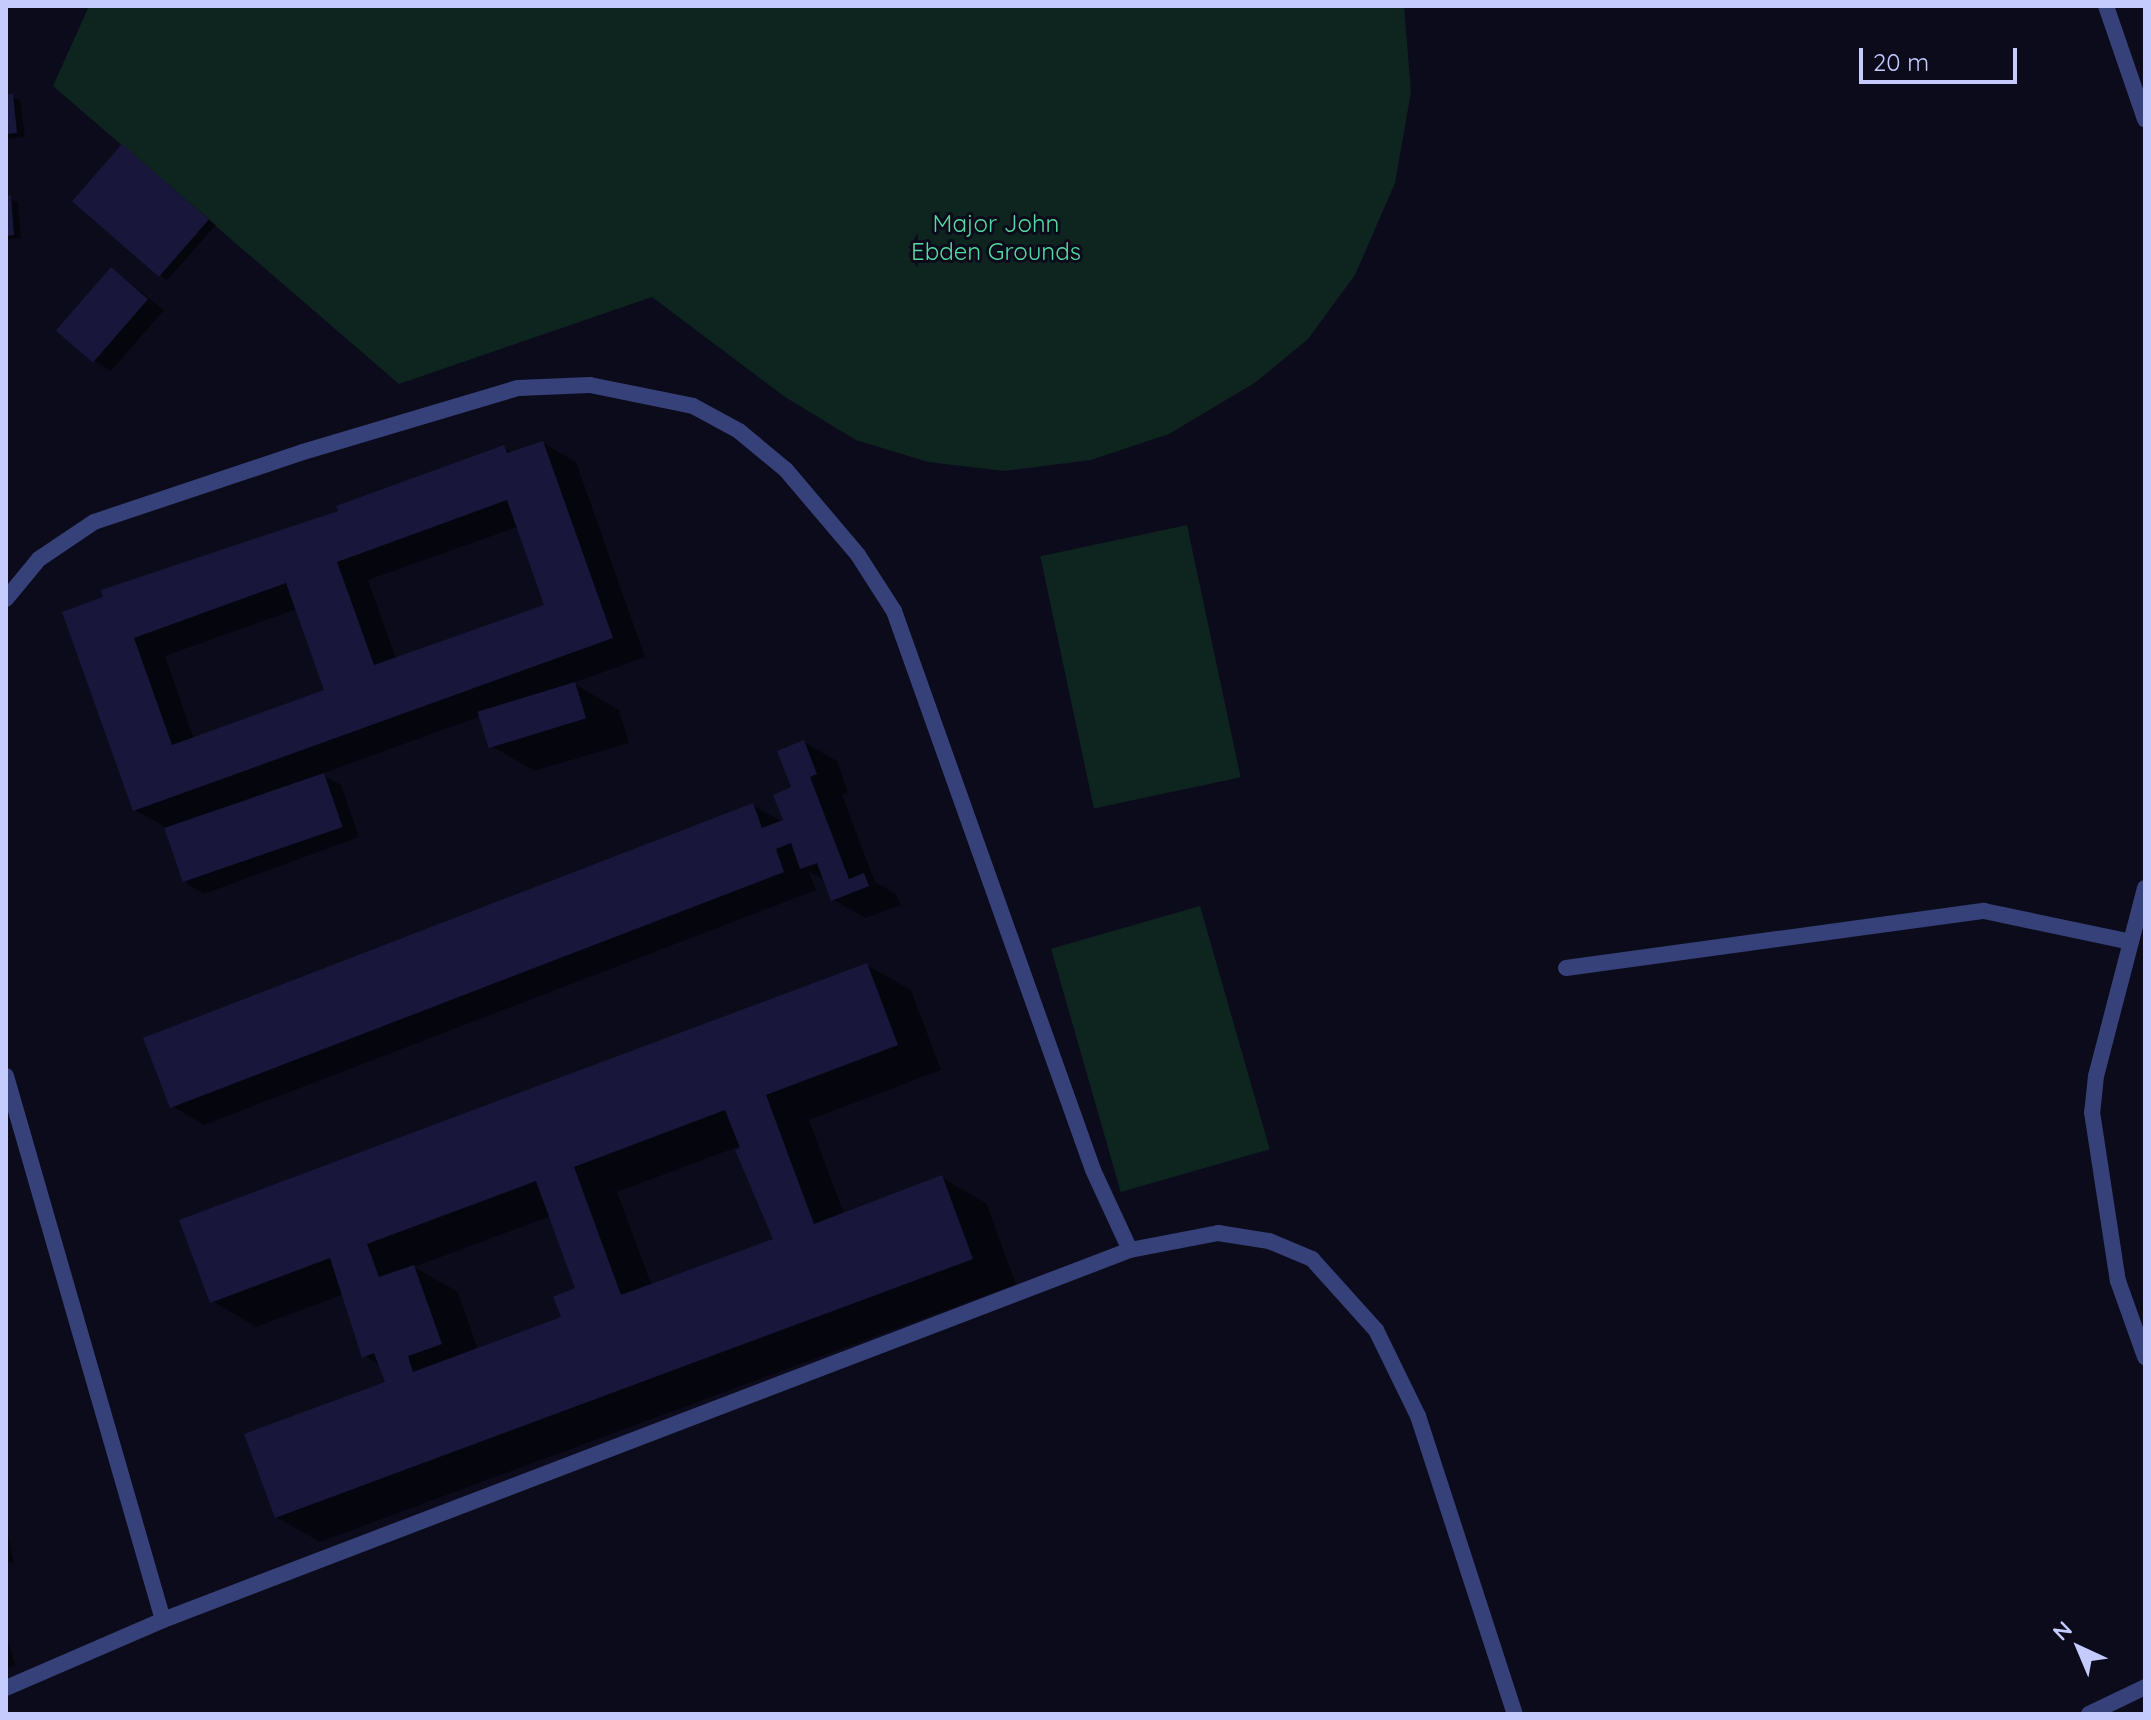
<!DOCTYPE html>
<style>
body{margin:0}
#map{position:relative;width:2151px;height:1720px;overflow:hidden;background:#0b0b1b;font-family:Quicksand,sans-serif}
div>[style]{position:absolute}
.green>*{inset:0;background:#0e241f;transform-origin:0 0}
.shadow>*{inset:0;background:#0007}
.building>*{inset:0;background:#18173b;transform-origin:0 0}
.lane>*{height:16px;margin:-8px;padding:0 8px;transform-origin:8px;border-radius:8px;background:#374179}
.street>*{height:16px;margin:-8px;padding:0 8px;transform-origin:8px;border-radius:8px;background:#374179}
span{translate:-50% -50%;white-space:nowrap;text-align:center;line-height:1.15;-webkit-text-stroke:6px #0b0b1b;paint-order:stroke}
.park-label{font-size:24px;color:#55db9f}
.frame{position:absolute;inset:0;border:8px solid #c6cbfe;pointer-events:none}
.north{position:absolute;left:2039px;top:1608px;width:80px;height:80px;-webkit-text-stroke:6px #0b0b1b;paint-order:stroke;rotate:316deg;font-size:22px;font-weight:700;line-height:32px;text-align:center;color:#c6cbfe}
.north::after{content:'';display:block;margin:auto;width:28px;height:36px;background:#c6cbfe;clip-path:polygon(50% 0,100% 100%,50% 72%,0 100%)}
.scale{position:absolute;left:1859px;top:48px;width:158px;height:36px;box-sizing:border-box;border:4px solid #c6cbfe;border-top:0;padding-left:10px;font-size:24px;line-height:28px;white-space:nowrap;color:#c6cbfe;-webkit-text-stroke:6px #0b0b1b;paint-order:stroke}
</style>
<div id="map">
<div class="green">
<i style="clip-path:polygon(89px 6px,1404px 6px,1411px 92px,1395px 183px,1355px 275px,1308px 339px,1256px 382px,1169px 434px,1091px 460px,1004px 471px,928px 462px,856px 440px,785px 397px,652px 297px,399px 384px,53px 86px)"></i>
<i style="left:1187px;top:525px;width:258px;height:150px;rotate:78deg"></i>
<i style="left:1200px;top:906px;width:253px;height:155px;rotate:74deg"></i>
</div>
<div class="shadow">
<i style="clip-path:polygon(6px 96px,20px 100px,25px 137px,6px 139px)"></i>
<i style="clip-path:polygon(130px 152px,216px 225px,167px 280px,160px 275px)"></i>
<i style="clip-path:polygon(6px 198px,18px 202px,21px 238px,6px 240px)"></i>
<i style="clip-path:polygon(112px 269px,164px 310px,111px 371px,94px 361px)"></i>
<i style="clip-path:polygon(evenodd,543px 443px,576px 462px,645px 657px,573px 683px,619px 710px,629px 743px,534px 771px,490px 745px,481px 716px,321px 774px,341px 785px,359px 837px,204px 894px,187px 884px,172px 831px,135px 810px,65px 613px,504px 448px,514px 453px,543px 443px,517px 527px,546px 606px,396px 659px,368px 580px,517px 527px,543px 443px,297px 609px,327px 691px,194px 739px,165px 656px,297px 609px)"></i>
<i style="clip-path:polygon(804px 742px,837px 761px,848px 793px,842px 795px,875px 882px,896px 894px,901px 905px,865px 918px,832px 899px,826px 881px,809px 872px,816px 890px,204px 1125px,172px 1106px,753px 805px,782px 822px)"></i>
<i style="clip-path:polygon(evenodd,867px 965px,911px 990px,941px 1070px,809px 1120px,844px 1214px,942px 1178px,986px 1203px,1016px 1284px,320px 1542px,276px 1517px,387px 1383px,381px 1366px,364px 1356px,344px 1294px,256px 1327px,212px 1301px,867px 965px,740px 1146px,775px 1240px,652px 1286px,617px 1192px,740px 1146px,867px 965px,551px 1216px,577px 1289px,564px 1318px,478px 1350px,458px 1292px,414px 1267px,551px 1216px)"></i>
<i style="clip-path:polygon(6px 1526px,14px 1562px,6px 1563px)"></i>
<i style="clip-path:polygon(6px 1634px,15px 1666px,6px 1668px)"></i>
</div>
<div class="building">
<i style="clip-path:polygon(6px 94px,13px 94px,17px 133px,6px 134px)"></i>
<i style="left:122px;top:144px;width:115px;height:76px;rotate:41deg"></i>
<i style="clip-path:polygon(11px 195px,14px 235px,6px 236px,6px 196px)"></i>
<i style="left:111px;top:267px;width:49px;height:84px;rotate:41deg"></i>
<i style="clip-path:polygon(evenodd,543px 441px,613px 638px,133px 811px,62px 612px,103px 597px,101px 590px,338px 511px,336px 506px,504px 445px,507px 453px,543px 441px,507px 500px,544px 605px,374px 665px,337px 562px,507px 500px,543px 441px,286px 583px,324px 690px,172px 745px,134px 638px,286px 583px)"></i>
<i style="left:575px;top:682px;width:38px;height:102px;rotate:73deg"></i>
<i style="clip-path:polygon(804px 740px,817px 774px,810px 777px,849px 879px,864px 873px,869px 886px,831px 901px,817px 863px,800px 869px,791px 843px,776px 849px,784px 872px,170px 1108px,143px 1038px,753px 803px,762px 828px,783px 820px,773px 795px,791px 787px,777px 751px)"></i>
<i style="left:324px;top:773px;width:57px;height:169px;rotate:71deg"></i>
<i style="clip-path:polygon(evenodd,867px 963px,898px 1045px,766px 1095px,814px 1224px,942px 1175px,973px 1259px,275px 1518px,244px 1434px,385px 1382px,374px 1353px,362px 1358px,330px 1258px,210px 1303px,179px 1220px,867px 963px,725px 1110px,740px 1148px,735px 1150px,773px 1239px,621px 1295px,574px 1167px,725px 1110px,867px 963px,536px 1181px,575px 1288px,553px 1297px,561px 1317px,413px 1372px,408px 1356px,442px 1344px,414px 1265px,379px 1277px,367px 1244px,536px 1181px)"></i>
</div>
<div class="lane">
<i style="left:2106px;top:6px;width:120px;rotate:71deg"></i>
<i style="left:2145px;top:888px;width:194px;rotate:104.6deg"></i>
<i style="left:2096px;top:1076px;width:36px;rotate:96deg"></i>
<i style="left:2092px;top:1112px;width:171px;rotate:81.3deg"></i>
<i style="left:2118px;top:1281px;width:81px;rotate:70.4deg"></i>
<i style="left:1566px;top:968px;width:422px;rotate:-7.8deg"></i>
<i style="left:1984px;top:911px;width:150px;rotate:11.9deg"></i>
<i style="left:2089px;top:1714px;width:62px;rotate:-25.7deg"></i>
</div>
<div class="street">
<i style="left:6px;top:599px;width:52px;rotate:-50.5deg"></i>
<i style="left:39px;top:559px;width:66px;rotate:-33.9deg"></i>
<i style="left:94px;top:522px;width:220px;rotate:-18.5deg"></i>
<i style="left:303px;top:452px;width:224px;rotate:-16.6deg"></i>
<i style="left:518px;top:388px;width:72px;rotate:-2.4deg"></i>
<i style="left:590px;top:385px;width:105px;rotate:11.5deg"></i>
<i style="left:693px;top:406px;width:52px;rotate:28.5deg"></i>
<i style="left:739px;top:431px;width:61px;rotate:39.7deg"></i>
<i style="left:786px;top:470px;width:111px;rotate:49.7deg"></i>
<i style="left:858px;top:555px;width:67px;rotate:57.3deg"></i>
<i style="left:894px;top:611px;width:593px;rotate:70.4deg"></i>
<i style="left:1093px;top:1170px;width:88px;rotate:65.2deg"></i>
<i style="left:1130px;top:1250px;width:90px;rotate:-10.9deg"></i>
<i style="left:1218px;top:1233px;width:52px;rotate:8.9deg"></i>
<i style="left:1269px;top:1241px;width:47px;rotate:22.7deg"></i>
<i style="left:1312px;top:1259px;width:96px;rotate:48deg"></i>
<i style="left:1376px;top:1330px;width:96px;rotate:64deg"></i>
<i style="left:1418px;top:1416px;width:313px;rotate:72deg"></i>
<i style="left:6px;top:1076px;width:566px;rotate:73.9deg"></i>
<i style="left:6px;top:1688px;width:171px;rotate:-23.4deg"></i>
<i style="left:163px;top:1620px;width:1035px;rotate:-20.94deg"></i>
</div>
<div class="park-label">
<span style="left:996px;top:238px">Major John<br>Ebden Grounds</span>
</div>
<div class="frame"></div>
<div class="north">N</div>
<div class="scale">20 m</div>
</div>
